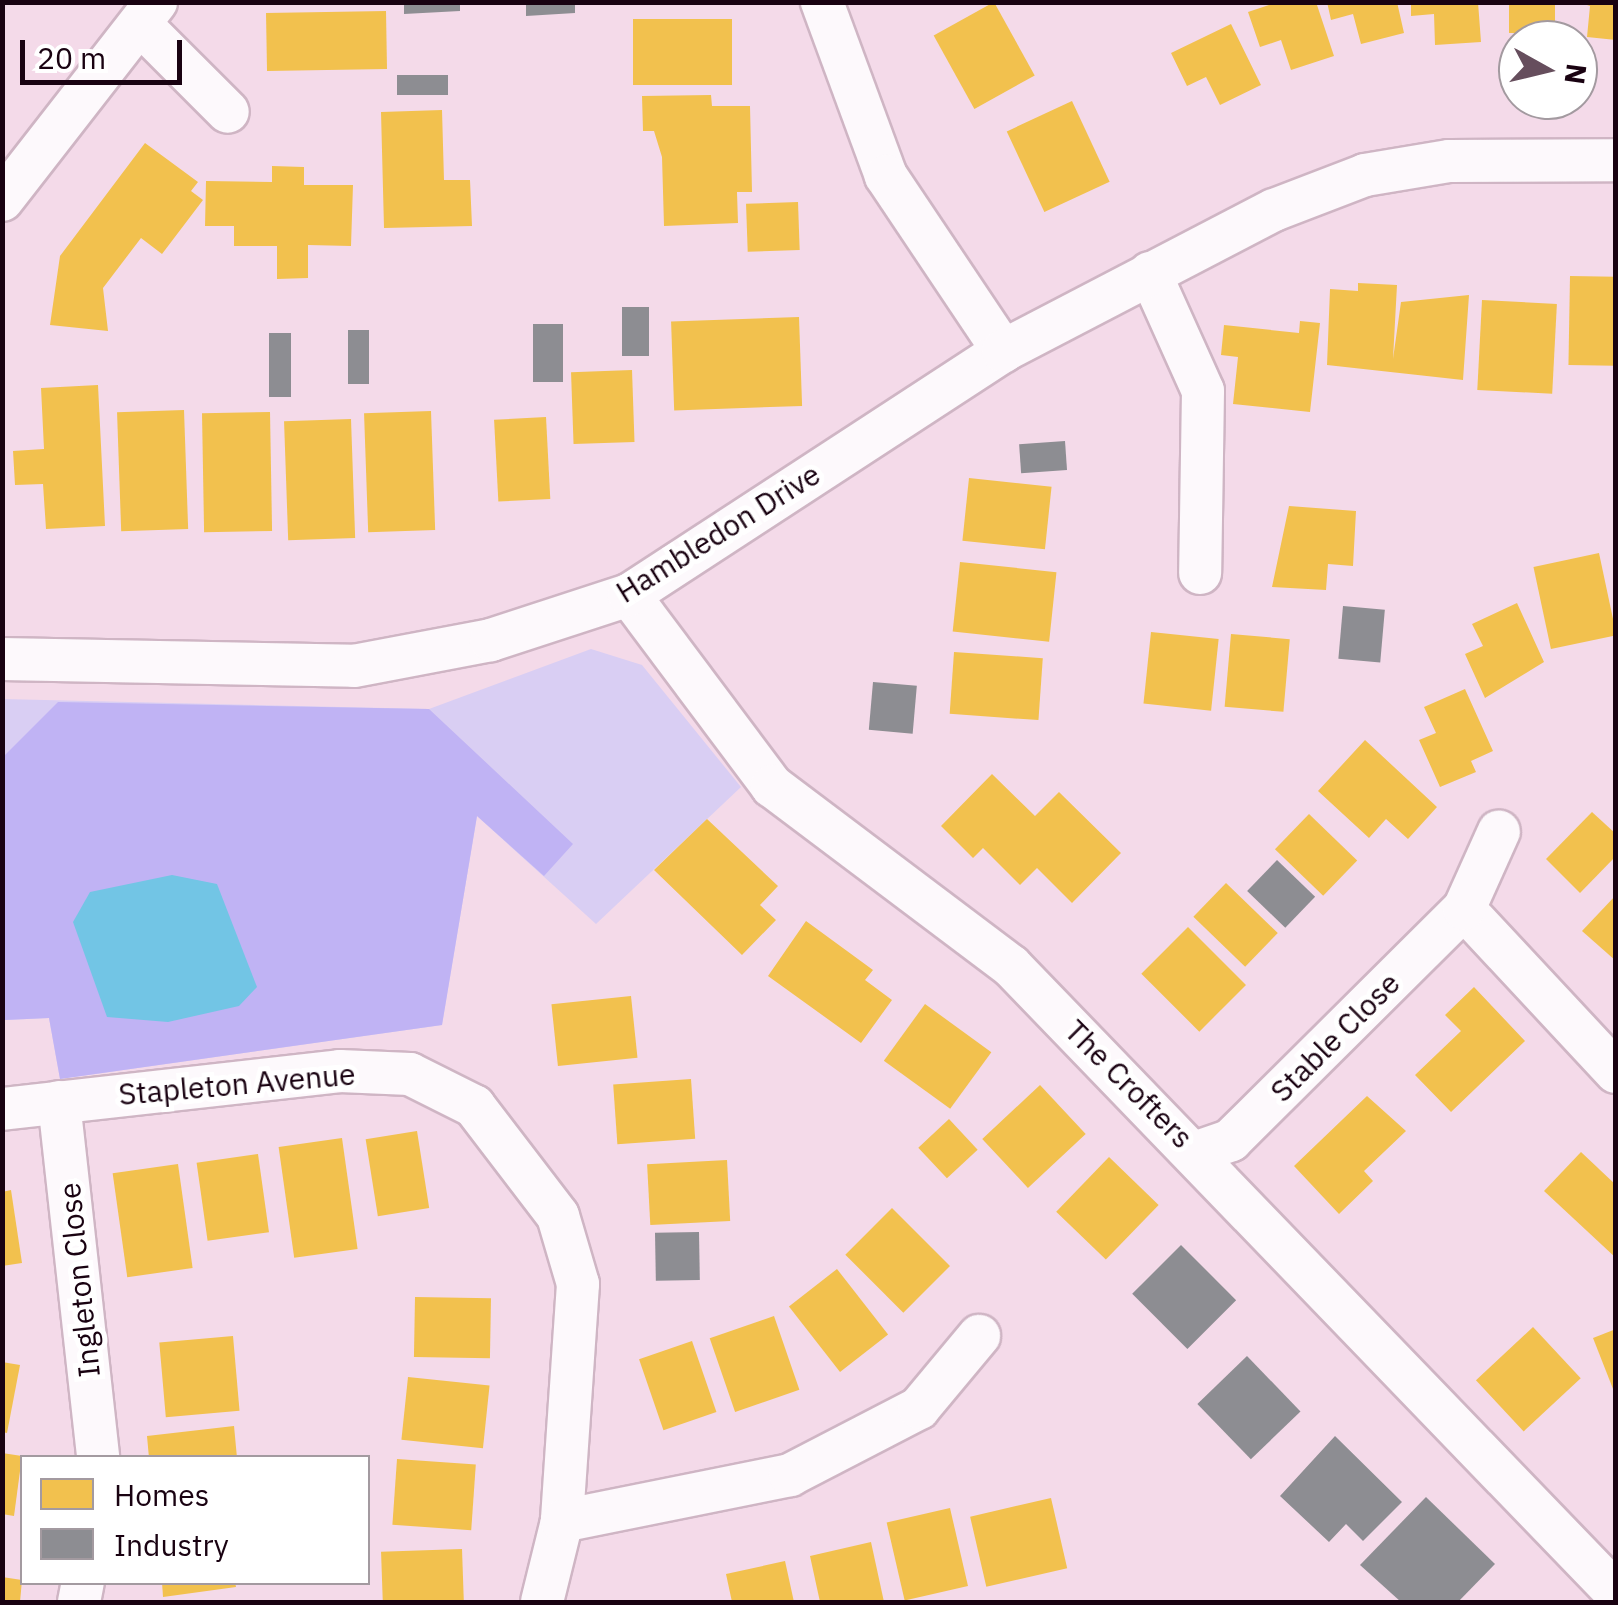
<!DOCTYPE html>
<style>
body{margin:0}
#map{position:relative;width:1618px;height:1605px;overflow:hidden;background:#f4dae9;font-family:"IBM Plex Sans",sans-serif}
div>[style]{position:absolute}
.green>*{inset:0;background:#d9cef3}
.forest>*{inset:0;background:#c0b3f4}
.water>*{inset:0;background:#72c5e5}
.homes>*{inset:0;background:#f2c14e;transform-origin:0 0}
.industry>*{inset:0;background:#8d8d92;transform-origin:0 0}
.roads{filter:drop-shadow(2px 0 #cfb5c4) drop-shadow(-2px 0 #cfb5c4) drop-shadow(0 2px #cfb5c4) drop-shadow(0 -2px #cfb5c4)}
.minor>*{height:42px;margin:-21px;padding:0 21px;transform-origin:21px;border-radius:21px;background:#fdf9fc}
span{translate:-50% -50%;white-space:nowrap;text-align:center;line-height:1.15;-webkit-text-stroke:10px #fff;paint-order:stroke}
.street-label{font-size:30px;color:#190211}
.frame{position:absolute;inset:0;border:5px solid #190211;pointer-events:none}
.legend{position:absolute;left:20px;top:1455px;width:350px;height:130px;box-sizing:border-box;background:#fff;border:2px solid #a39aa0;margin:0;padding:12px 18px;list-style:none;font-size:30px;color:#190211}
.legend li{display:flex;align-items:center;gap:20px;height:50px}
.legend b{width:50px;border:2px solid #a39aa0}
.north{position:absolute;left:1498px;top:20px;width:100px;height:100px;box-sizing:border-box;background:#fff;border:2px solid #a39aa0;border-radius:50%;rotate:98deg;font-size:28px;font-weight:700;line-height:40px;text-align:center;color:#190211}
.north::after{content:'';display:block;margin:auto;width:35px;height:45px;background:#664e5d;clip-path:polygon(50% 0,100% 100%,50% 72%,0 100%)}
.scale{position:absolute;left:20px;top:40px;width:162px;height:45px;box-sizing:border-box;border:5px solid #190211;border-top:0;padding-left:12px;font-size:30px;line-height:35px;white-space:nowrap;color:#190211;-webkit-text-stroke:8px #fff;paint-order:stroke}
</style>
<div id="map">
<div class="green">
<i style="clip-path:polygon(591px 649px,642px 665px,741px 787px,596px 924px,477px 816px,442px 1025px,60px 1079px,49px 1018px,5px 1020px,2px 699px,429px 709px)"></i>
</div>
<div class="forest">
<i style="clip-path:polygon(58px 702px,429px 709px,573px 844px,544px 876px,477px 816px,442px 1025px,60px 1079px,49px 1018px,5px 1020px,3px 1008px,2px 758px)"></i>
</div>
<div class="water">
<i style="clip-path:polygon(172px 875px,217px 884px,257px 987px,239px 1006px,168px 1022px,107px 1017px,73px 922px,90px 892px)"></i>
</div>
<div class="homes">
<i style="left:994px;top:2px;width:84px;height:69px;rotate:61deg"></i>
<i style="clip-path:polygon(1278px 2px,1316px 2px,1334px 56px,1291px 70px,1281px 40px,1260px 47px,1248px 12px)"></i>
<i style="clip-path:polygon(1327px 2px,1397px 2px,1404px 33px,1361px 44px,1353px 14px,1331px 20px)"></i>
<i style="clip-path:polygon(1411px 2px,1478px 2px,1481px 42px,1435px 45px,1434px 14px,1411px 16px)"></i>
<i style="left:1509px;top:2px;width:46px;height:31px"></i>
<i style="clip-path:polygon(1616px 2px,1616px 40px,1587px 37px,1590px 6px,1578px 2px)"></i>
<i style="left:386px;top:11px;width:58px;height:120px;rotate:89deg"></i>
<i style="left:633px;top:19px;width:99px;height:66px"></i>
<i style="clip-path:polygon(1231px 24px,1261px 85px,1220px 105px,1206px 77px,1187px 86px,1171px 53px)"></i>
<i style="clip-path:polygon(711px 95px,712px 106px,750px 106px,752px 192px,737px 192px,738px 223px,664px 226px,662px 157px,654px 131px,643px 131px,642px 96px)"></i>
<i style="left:1072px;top:101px;width:89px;height:72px;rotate:65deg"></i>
<i style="clip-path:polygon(442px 110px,444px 180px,470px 180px,472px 226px,384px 228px,381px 112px)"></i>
<i style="clip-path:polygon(145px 143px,198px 182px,191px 191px,203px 200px,162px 254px,141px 238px,103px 288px,108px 331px,50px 325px,60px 256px)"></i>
<i style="clip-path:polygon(272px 166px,304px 167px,304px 185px,353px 185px,351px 246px,308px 245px,308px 278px,277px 279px,277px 246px,234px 246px,234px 226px,205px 226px,206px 181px,272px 182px)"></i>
<i style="left:798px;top:202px;width:48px;height:52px;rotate:88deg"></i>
<i style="left:1570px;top:276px;width:46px;height:89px;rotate:1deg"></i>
<i style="clip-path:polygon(1358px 283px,1397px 285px,1393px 359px,1401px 302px,1469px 295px,1463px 380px,1327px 365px,1330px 289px,1358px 291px)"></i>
<i style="left:1482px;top:300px;width:75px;height:90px;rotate:3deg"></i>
<i style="left:799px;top:317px;width:89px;height:128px;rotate:88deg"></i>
<i style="clip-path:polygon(1300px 321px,1320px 323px,1310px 412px,1233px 404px,1238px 357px,1221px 355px,1224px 325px,1299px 333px)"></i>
<i style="left:632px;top:370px;width:72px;height:61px;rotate:88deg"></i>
<i style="clip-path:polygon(98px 385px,105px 526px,46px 529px,43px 484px,15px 485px,13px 451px,44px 449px,41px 388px)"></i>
<i style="left:184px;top:410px;width:119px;height:67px;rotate:88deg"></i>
<i style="left:431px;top:411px;width:119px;height:67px;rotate:88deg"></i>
<i style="left:270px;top:412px;width:119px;height:68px;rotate:89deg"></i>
<i style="left:546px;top:417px;width:82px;height:52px;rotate:87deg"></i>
<i style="left:351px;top:419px;width:119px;height:67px;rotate:88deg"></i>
<i style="left:969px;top:478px;width:83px;height:63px;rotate:6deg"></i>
<i style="clip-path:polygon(1289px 506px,1356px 511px,1353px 566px,1328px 564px,1326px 590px,1272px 587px)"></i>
<i style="left:1599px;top:553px;width:84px;height:67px;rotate:78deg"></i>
<i style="left:960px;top:562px;width:97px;height:70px;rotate:6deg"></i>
<i style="clip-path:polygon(1517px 603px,1544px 662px,1485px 698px,1465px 654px,1483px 646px,1472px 624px)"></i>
<i style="left:1151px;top:632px;width:68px;height:72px;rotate:6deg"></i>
<i style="left:1231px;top:634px;width:59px;height:73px;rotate:5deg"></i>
<i style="left:954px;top:652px;width:89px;height:62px;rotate:4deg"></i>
<i style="clip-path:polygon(1465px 689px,1493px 751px,1471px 761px,1476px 772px,1440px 787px,1419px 740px,1436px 733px,1424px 707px)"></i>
<i style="clip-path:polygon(1365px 740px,1437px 807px,1408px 839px,1386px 819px,1369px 838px,1318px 791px)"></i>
<i style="clip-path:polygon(992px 774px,1035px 816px,1059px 792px,1121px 853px,1072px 903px,1037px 868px,1020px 885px,983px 848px,973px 858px,941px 826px)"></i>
<i style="clip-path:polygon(1592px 812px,1616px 834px,1616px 856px,1580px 893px,1546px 859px)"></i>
<i style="left:1309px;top:814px;width:67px;height:49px;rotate:44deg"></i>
<i style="clip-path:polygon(707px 819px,778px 886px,760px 905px,776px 920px,742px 955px,654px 870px)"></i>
<i style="left:1226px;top:883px;width:72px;height:47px;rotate:44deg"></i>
<i style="clip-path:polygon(1616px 895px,1616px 961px,1582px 931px)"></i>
<i style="clip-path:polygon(806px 921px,873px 970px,865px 980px,892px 1000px,861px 1043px,768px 976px)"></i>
<i style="left:1188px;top:927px;width:82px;height:66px;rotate:45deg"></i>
<i style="clip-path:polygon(1474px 987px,1525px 1041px,1451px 1112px,1415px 1075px,1461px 1031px,1445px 1015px)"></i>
<i style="left:631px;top:996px;width:62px;height:80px;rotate:84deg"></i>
<i style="left:925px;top:1004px;width:82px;height:70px;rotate:36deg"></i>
<i style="left:691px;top:1079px;width:60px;height:78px;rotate:86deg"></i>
<i style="left:1040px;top:1085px;width:67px;height:79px;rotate:47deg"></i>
<i style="clip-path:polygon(1367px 1096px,1406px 1131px,1364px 1171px,1373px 1181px,1339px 1214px,1294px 1166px)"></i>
<i style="left:949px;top:1119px;width:42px;height:42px;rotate:47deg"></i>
<i style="left:417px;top:1131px;width:78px;height:52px;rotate:81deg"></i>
<i style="left:342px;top:1138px;width:112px;height:64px;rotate:82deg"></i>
<i style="clip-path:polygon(1581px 1152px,1616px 1185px,1616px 1258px,1544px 1191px)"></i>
<i style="left:258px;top:1154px;width:79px;height:62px;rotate:82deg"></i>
<i style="left:1109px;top:1157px;width:69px;height:76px;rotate:44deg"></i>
<i style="left:727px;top:1160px;width:61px;height:80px;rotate:87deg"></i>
<i style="left:178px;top:1164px;width:105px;height:66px;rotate:82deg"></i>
<i style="clip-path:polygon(11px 1190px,22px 1263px,2px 1266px,2px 1192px)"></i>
<i style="left:892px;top:1208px;width:82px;height:66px;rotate:45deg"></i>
<i style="left:837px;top:1269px;width:83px;height:61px;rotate:52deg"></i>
<i style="left:415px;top:1297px;width:76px;height:60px;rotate:1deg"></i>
<i style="left:774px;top:1316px;width:78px;height:68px;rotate:71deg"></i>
<i style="left:1533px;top:1327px;width:70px;height:78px;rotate:47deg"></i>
<i style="clip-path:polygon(1616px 1329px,1616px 1394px,1615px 1394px,1593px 1338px)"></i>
<i style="left:233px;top:1336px;width:75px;height:74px;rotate:85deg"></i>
<i style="left:692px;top:1341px;width:75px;height:56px;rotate:71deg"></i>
<i style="clip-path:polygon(2px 1362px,20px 1365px,7px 1433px,2px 1432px)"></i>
<i style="left:408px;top:1377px;width:82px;height:63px;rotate:6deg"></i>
<i style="clip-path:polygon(234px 1426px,237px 1458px,149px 1458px,147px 1436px)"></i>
<i style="clip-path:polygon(2px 1453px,22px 1456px,14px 1516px,2px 1514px)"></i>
<i style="left:397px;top:1459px;width:79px;height:66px;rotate:4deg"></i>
<i style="left:1051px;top:1498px;width:72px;height:83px;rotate:77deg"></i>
<i style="left:950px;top:1508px;width:80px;height:65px;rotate:77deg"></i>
<i style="clip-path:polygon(871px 1542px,884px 1602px,820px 1602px,810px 1556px)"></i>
<i style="left:462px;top:1549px;width:53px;height:81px;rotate:88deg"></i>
<i style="clip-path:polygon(785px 1561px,794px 1602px,732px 1602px,726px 1574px)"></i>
<i style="clip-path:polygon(2px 1577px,22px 1580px,20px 1602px,2px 1602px)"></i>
<i style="clip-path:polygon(162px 1582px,235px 1582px,236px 1587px,163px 1597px)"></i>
</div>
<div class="industry">
<i style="clip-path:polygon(404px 2px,460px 2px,460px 11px,404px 14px)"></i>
<i style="clip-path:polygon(526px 2px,575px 2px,575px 13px,526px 16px)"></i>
<i style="left:448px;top:75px;width:20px;height:51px;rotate:90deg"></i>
<i style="left:622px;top:307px;width:27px;height:49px"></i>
<i style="left:533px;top:324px;width:30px;height:58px"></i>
<i style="left:348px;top:330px;width:21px;height:54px"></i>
<i style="left:269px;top:333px;width:22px;height:64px"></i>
<i style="left:1065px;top:441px;width:29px;height:46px;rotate:86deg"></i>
<i style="left:1343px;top:606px;width:42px;height:53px;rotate:5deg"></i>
<i style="left:873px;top:682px;width:44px;height:48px;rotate:5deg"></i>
<i style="left:1277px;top:860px;width:53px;height:43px;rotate:44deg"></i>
<i style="left:699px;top:1232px;width:48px;height:44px;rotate:89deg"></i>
<i style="left:1181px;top:1245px;width:78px;height:69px;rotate:45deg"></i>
<i style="left:1247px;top:1356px;width:77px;height:69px;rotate:46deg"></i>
<i style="clip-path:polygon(1335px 1436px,1402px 1502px,1363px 1541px,1346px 1524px,1329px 1542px,1280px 1496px)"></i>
<i style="clip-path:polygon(1426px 1497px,1495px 1564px,1458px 1602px,1401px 1602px,1360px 1565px)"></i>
</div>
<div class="roads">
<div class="minor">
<i style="left:822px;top:2px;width:185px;rotate:69.8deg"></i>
<i style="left:886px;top:176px;width:211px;rotate:56.2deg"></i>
<i style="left:140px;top:24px;width:124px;rotate:45deg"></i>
<i style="left:2px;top:200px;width:251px;rotate:-52.1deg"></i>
<i style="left:1150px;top:273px;width:129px;rotate:65.8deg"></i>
<i style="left:1203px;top:391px;width:182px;rotate:90.9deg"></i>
<i style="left:629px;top:595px;width:239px;rotate:53.2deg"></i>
<i style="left:772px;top:786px;width:299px;rotate:37deg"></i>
<i style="left:1011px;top:966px;width:871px;rotate:46.02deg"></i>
<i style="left:2px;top:659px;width:352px;rotate:1.1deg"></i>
<i style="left:354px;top:666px;width:139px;rotate:-10.7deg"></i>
<i style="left:491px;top:640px;width:145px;rotate:-18.1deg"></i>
<i style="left:629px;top:595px;width:447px;rotate:-33.1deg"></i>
<i style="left:1003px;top:351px;width:305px;rotate:-27.5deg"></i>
<i style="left:1274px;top:210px;width:97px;rotate:-21deg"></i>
<i style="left:1365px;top:175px;width:85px;rotate:-9.5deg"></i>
<i style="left:1449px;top:161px;width:167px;rotate:-0.3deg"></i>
<i style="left:1464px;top:909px;width:223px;rotate:47deg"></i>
<i style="left:59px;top:1102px;width:358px;rotate:83.7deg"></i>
<i style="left:2px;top:1109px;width:340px;rotate:-6.4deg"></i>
<i style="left:340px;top:1071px;width:70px;rotate:2.5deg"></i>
<i style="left:410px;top:1074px;width:72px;rotate:26.6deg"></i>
<i style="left:474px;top:1106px;width:138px;rotate:52.6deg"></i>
<i style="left:558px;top:1216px;width:71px;rotate:73.6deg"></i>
<i style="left:578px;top:1284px;width:238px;rotate:93.9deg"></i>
<i style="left:562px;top:1521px;width:83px;rotate:103.9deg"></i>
<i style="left:1197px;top:1152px;width:36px;rotate:-19deg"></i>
<i style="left:1231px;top:1140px;width:328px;rotate:-44.8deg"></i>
<i style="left:1464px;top:909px;width:85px;rotate:-65.8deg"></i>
<i style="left:562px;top:1521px;width:233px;rotate:-11.4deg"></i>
<i style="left:790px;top:1475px;width:145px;rotate:-27.4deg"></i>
<i style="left:919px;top:1408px;width:94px;rotate:-50.2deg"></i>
<i style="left:79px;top:1602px;width:20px;rotate:-79deg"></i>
</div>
</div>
<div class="street-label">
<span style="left:718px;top:533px;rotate:-32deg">Hambledon Drive</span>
<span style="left:1335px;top:1037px;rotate:-45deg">Stable Close</span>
<span style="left:237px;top:1084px;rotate:-5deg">Stapleton Avenue</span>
<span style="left:1129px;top:1084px;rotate:45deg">The Crofters</span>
<span style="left:79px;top:1280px;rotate:-96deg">Ingleton Close</span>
</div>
<div class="frame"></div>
<ul class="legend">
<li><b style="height:28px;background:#f2c14e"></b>Homes</li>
<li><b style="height:28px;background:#8d8d92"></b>Industry</li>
</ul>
<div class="north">N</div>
<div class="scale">20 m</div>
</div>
